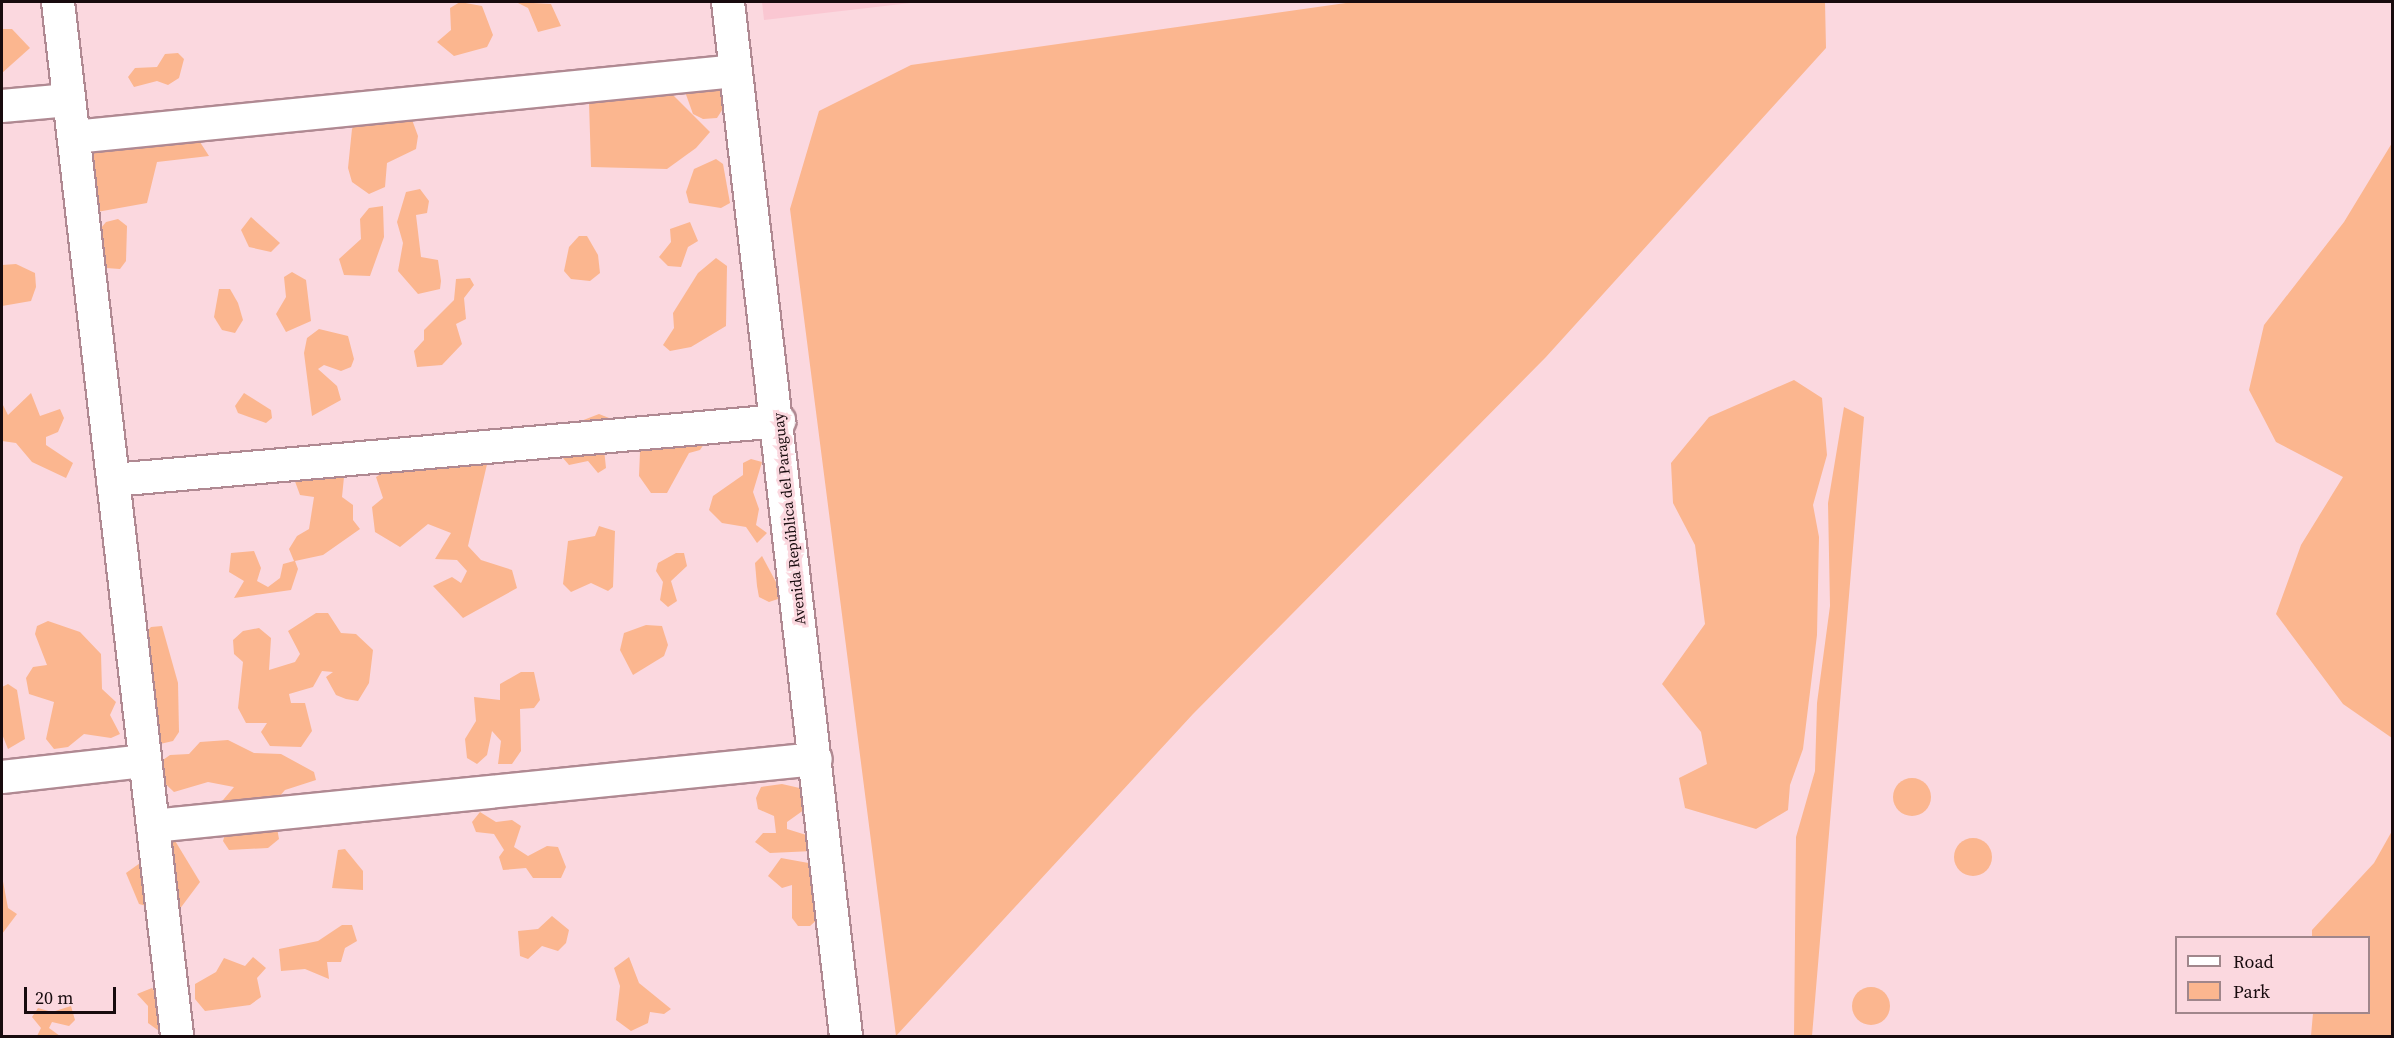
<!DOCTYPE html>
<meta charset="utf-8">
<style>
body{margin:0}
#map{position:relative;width:2394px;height:1038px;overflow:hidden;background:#fbd8df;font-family:"Source Serif 4",serif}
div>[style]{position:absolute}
.built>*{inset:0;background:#fac7d2}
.green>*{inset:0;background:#fbb68f}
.round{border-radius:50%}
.roads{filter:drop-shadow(2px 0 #b08992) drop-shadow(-2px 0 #b08992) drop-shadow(0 2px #b08992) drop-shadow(0 -2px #b08992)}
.street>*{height:32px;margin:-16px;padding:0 16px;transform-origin:16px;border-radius:16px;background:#fff}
span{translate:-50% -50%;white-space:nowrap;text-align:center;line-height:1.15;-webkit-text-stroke:6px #fbd8df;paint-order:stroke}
.street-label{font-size:15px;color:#180b0e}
.frame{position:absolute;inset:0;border:3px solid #180b0e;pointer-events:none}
.legend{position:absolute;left:2175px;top:936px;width:195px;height:78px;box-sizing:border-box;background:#fbd8df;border:2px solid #a0868b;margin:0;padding:8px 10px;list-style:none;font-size:18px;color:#180b0e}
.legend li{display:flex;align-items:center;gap:12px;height:30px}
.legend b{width:30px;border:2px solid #a0868b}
.scale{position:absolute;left:24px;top:987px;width:92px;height:27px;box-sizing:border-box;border:3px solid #180b0e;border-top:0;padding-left:8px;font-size:18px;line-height:21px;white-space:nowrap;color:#180b0e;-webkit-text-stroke:4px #fbd8df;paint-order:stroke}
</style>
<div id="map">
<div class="built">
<i style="clip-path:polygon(762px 2px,919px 2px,764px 20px)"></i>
</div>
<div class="green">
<i style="clip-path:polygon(460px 2px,482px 6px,493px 35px,487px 47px,454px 56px,437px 42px,451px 30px,450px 8px)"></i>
<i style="clip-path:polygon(516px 2px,551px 4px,561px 26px,538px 32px,528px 8px)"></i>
<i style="clip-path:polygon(1353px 2px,1825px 2px,1826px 48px,1546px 357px,1193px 714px,896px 1036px,790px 209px,819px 111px,911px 65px)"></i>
<i style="clip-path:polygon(2px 29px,12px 29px,30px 48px,2px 73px)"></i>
<i style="clip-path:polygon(178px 53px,184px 59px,179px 78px,168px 85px,157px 81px,134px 87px,128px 77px,135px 68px,157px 67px,165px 54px)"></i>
<i style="clip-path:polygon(711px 71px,725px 94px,724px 107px,717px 118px,703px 119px,693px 114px,684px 89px)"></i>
<i style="clip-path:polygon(671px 93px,710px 132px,696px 148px,667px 169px,591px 167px,589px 103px)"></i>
<i style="clip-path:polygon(180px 111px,209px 156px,157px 162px,147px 203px,97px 212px,85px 121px)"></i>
<i style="clip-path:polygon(360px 115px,411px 117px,418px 136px,416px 149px,387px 163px,385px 187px,369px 194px,352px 182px,348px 168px,352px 129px)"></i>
<i style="clip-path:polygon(2392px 143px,2392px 738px,2343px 704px,2276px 614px,2301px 545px,2343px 477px,2276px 442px,2249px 390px,2264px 325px,2344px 222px)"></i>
<i style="clip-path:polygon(716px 159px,723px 164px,730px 203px,721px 208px,689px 203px,686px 192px,694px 169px)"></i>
<i style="clip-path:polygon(420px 189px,429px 201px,427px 213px,416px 215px,421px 257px,438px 260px,441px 281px,440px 289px,418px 294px,398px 271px,403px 243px,397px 222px,406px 192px)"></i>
<i style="clip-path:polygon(383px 206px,384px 237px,370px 276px,344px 275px,339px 259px,361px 239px,360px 219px,369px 208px)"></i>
<i style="clip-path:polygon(251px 217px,280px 243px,271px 252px,249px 247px,241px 230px)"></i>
<i style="clip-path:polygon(118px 219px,127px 226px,126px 261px,120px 269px,106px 268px,96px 234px,106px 222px)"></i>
<i style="clip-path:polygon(690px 222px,698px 241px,688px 247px,681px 267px,668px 266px,659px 257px,671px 242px,670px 229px)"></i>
<i style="clip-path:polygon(579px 236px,587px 236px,598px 255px,600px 273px,590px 281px,571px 279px,564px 271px,569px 247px)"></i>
<i style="clip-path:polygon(716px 258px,727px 266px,726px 326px,691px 347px,670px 351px,663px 345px,674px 328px,673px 313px,698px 273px)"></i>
<i style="clip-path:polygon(16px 264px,35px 273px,36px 287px,31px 301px,2px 306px,2px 265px)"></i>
<i style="clip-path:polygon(292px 272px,306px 280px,311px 321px,286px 332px,276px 314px,286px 297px,284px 277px)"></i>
<i style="clip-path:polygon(470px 278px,474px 285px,464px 298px,466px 319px,456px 324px,462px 344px,442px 365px,417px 367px,414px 351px,424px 340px,424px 330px,454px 300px,456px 279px)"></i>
<i style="clip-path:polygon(219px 289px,230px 289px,238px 303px,243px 320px,235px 333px,222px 330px,214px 317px)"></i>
<i style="clip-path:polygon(319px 329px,348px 336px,354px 359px,351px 367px,341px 371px,324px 365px,318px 369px,337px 386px,341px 400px,312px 416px,304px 353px,307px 338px)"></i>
<i style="clip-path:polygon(1794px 380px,1822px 398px,1827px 455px,1813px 505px,1819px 537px,1817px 635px,1803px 749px,1790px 785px,1788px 810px,1756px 829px,1685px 808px,1679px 778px,1707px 764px,1701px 732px,1662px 684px,1705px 624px,1695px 545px,1673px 503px,1671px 463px,1709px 417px)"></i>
<i style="clip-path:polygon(31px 393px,40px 416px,60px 409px,64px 418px,58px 432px,46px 437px,46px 445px,73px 463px,66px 478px,32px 462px,16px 443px,2px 441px,2px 403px,8px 415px)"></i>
<i style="clip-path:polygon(244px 393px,271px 410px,272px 418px,266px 423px,238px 413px,235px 406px)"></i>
<i style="clip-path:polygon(1844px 407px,1864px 417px,1812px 1036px,1794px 1036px,1796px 837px,1815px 771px,1817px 703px,1830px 606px,1828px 503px)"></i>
<i style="clip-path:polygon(599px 414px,624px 424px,604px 449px,606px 468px,598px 473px,588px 461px,569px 465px,557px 451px,568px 426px)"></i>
<i style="clip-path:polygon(641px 427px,710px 435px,700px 450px,689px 453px,667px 493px,651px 493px,639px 476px)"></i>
<i style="clip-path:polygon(751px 459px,762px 462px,753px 492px,759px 509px,756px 525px,767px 533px,757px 543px,746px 527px,722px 523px,709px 510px,713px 496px,743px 475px,743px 463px)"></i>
<i style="clip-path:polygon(488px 460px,468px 546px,481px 560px,512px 570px,517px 588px,463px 618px,433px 586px,452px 577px,461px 583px,467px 571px,457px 560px,435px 559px,451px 533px,428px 524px,400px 547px,375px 532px,372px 507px,383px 498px,376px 477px,394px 466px)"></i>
<i style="clip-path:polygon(329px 469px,344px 477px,342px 497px,353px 505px,353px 520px,360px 529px,323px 555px,295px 561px,298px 569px,291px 590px,234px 598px,244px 581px,229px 572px,231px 553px,254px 551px,261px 568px,257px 581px,268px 587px,280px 578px,283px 564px,294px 561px,289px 549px,297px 536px,309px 529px,314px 497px,300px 495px,293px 476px)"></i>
<i style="clip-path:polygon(599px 526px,615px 531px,613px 587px,608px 591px,591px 583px,571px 592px,563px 584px,568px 541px,595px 536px)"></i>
<i style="clip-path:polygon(676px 553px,684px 553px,687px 566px,671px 581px,677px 601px,668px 607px,660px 600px,663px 582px,656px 571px,658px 563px)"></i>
<i style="clip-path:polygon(762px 556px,784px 597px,769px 602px,759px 597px,757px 586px,755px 563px)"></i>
<i style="clip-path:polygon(316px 613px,328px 613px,341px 633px,356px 634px,373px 650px,369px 683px,358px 701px,346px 699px,336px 695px,326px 677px,333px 672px,322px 671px,313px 687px,289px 694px,291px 703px,305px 703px,312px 731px,301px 747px,270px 746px,261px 732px,267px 723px,246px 723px,238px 708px,243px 662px,234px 654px,233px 640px,243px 631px,259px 628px,271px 638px,269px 670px,295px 662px,300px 654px,288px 631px)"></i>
<i style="clip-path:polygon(48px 621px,80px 632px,101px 654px,102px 689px,116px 702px,110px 715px,120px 734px,111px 738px,84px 734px,68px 747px,54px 749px,46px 739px,54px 702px,29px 694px,26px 678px,33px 667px,47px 665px,35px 634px,37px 626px)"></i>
<i style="clip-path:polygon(646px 625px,662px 626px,668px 645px,664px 656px,633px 675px,620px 650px,624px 633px)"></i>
<i style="clip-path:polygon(162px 626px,178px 683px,179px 732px,173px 741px,160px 744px,151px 741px,138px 641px,151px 627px)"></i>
<i style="clip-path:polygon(521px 672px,534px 672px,540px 700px,534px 708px,520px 709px,521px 751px,512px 764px,498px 764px,501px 741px,492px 731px,487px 755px,477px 764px,467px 758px,465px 739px,476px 721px,474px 697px,500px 700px,500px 684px)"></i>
<i style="clip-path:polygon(8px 684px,17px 690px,25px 739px,8px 749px,2px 734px,2px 687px)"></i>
<i style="clip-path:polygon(228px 740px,254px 753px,281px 754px,314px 772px,316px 780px,285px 790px,278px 798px,282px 808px,218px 806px,234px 787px,208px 782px,174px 792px,156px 775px,160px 762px,170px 755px,189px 754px,200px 742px)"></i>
<i class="round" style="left:1893px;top:778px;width:38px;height:38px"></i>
<i style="clip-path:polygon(782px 784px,804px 789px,808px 807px,787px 822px,787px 829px,816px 838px,813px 851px,770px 853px,755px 842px,763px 833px,776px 833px,774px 816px,758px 809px,756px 798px,761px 787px)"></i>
<i style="clip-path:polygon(480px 812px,496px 822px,512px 820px,521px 826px,514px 847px,528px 856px,547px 846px,558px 847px,566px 867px,561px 878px,533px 878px,526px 868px,503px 870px,499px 857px,504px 850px,494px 834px,476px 832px,472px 822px)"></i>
<i style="clip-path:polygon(277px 828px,279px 839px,268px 848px,229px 850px,223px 841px,226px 831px)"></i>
<i style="clip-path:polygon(2392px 831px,2392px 1036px,2311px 1036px,2313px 1013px,2368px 1012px,2368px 938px,2312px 937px,2312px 930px,2374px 863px)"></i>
<i class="round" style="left:1954px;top:838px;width:38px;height:38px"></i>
<i style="clip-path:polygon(174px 839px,200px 882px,176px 914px,139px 904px,126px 873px)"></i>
<i style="clip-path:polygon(345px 849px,363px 871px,363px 890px,332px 888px,338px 850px)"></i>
<i style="clip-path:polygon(781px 858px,814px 864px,820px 917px,810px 926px,798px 926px,792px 918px,792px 885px,782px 888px,768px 876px)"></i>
<i style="clip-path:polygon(2px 876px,8px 908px,17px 914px,2px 934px)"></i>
<i style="clip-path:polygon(552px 916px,569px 930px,566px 943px,558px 951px,542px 946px,528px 959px,520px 956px,518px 931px,538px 929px)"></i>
<i style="clip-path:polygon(342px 925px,352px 925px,357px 941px,345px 948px,341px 962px,327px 962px,329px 979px,305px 969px,281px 971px,279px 949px,318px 941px)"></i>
<i style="clip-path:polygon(253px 957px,266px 968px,257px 978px,261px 997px,250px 1005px,205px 1011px,195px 999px,195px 984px,216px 972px,224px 958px,245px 966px)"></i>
<i style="clip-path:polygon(629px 957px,639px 983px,671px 1009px,664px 1014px,650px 1012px,648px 1023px,631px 1031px,616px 1020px,620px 986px,614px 968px)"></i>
<i class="round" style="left:1852px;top:987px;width:38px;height:38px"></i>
<i style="clip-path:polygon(152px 988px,176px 1022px,159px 1031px,148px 1023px,148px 1006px,137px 994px)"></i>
<i style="clip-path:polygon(71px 1006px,75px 1020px,69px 1026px,52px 1022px,49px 1028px,60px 1036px,37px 1036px,41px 1028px,32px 1017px,38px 1008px,52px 1012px)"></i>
</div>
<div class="roads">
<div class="street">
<i style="left:58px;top:2px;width:1041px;rotate:83.43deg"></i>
<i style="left:728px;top:2px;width:1041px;rotate:83.49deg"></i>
<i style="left:2px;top:106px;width:67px;rotate:-5.1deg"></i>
<i style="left:74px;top:137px;width:664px;rotate:-5.7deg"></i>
<i style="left:113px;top:480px;width:669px;rotate:-5.06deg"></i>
<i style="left:2px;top:777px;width:144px;rotate:-6.4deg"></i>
<i style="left:153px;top:826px;width:666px;rotate:-5.77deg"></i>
</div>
</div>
<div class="street-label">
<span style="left:789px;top:519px;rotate:-96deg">Avenida República del Paraguay</span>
</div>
<div class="frame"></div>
<ul class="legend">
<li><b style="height:8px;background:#fff"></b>Road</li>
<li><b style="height:16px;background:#fbb68f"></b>Park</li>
</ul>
<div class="scale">20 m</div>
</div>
